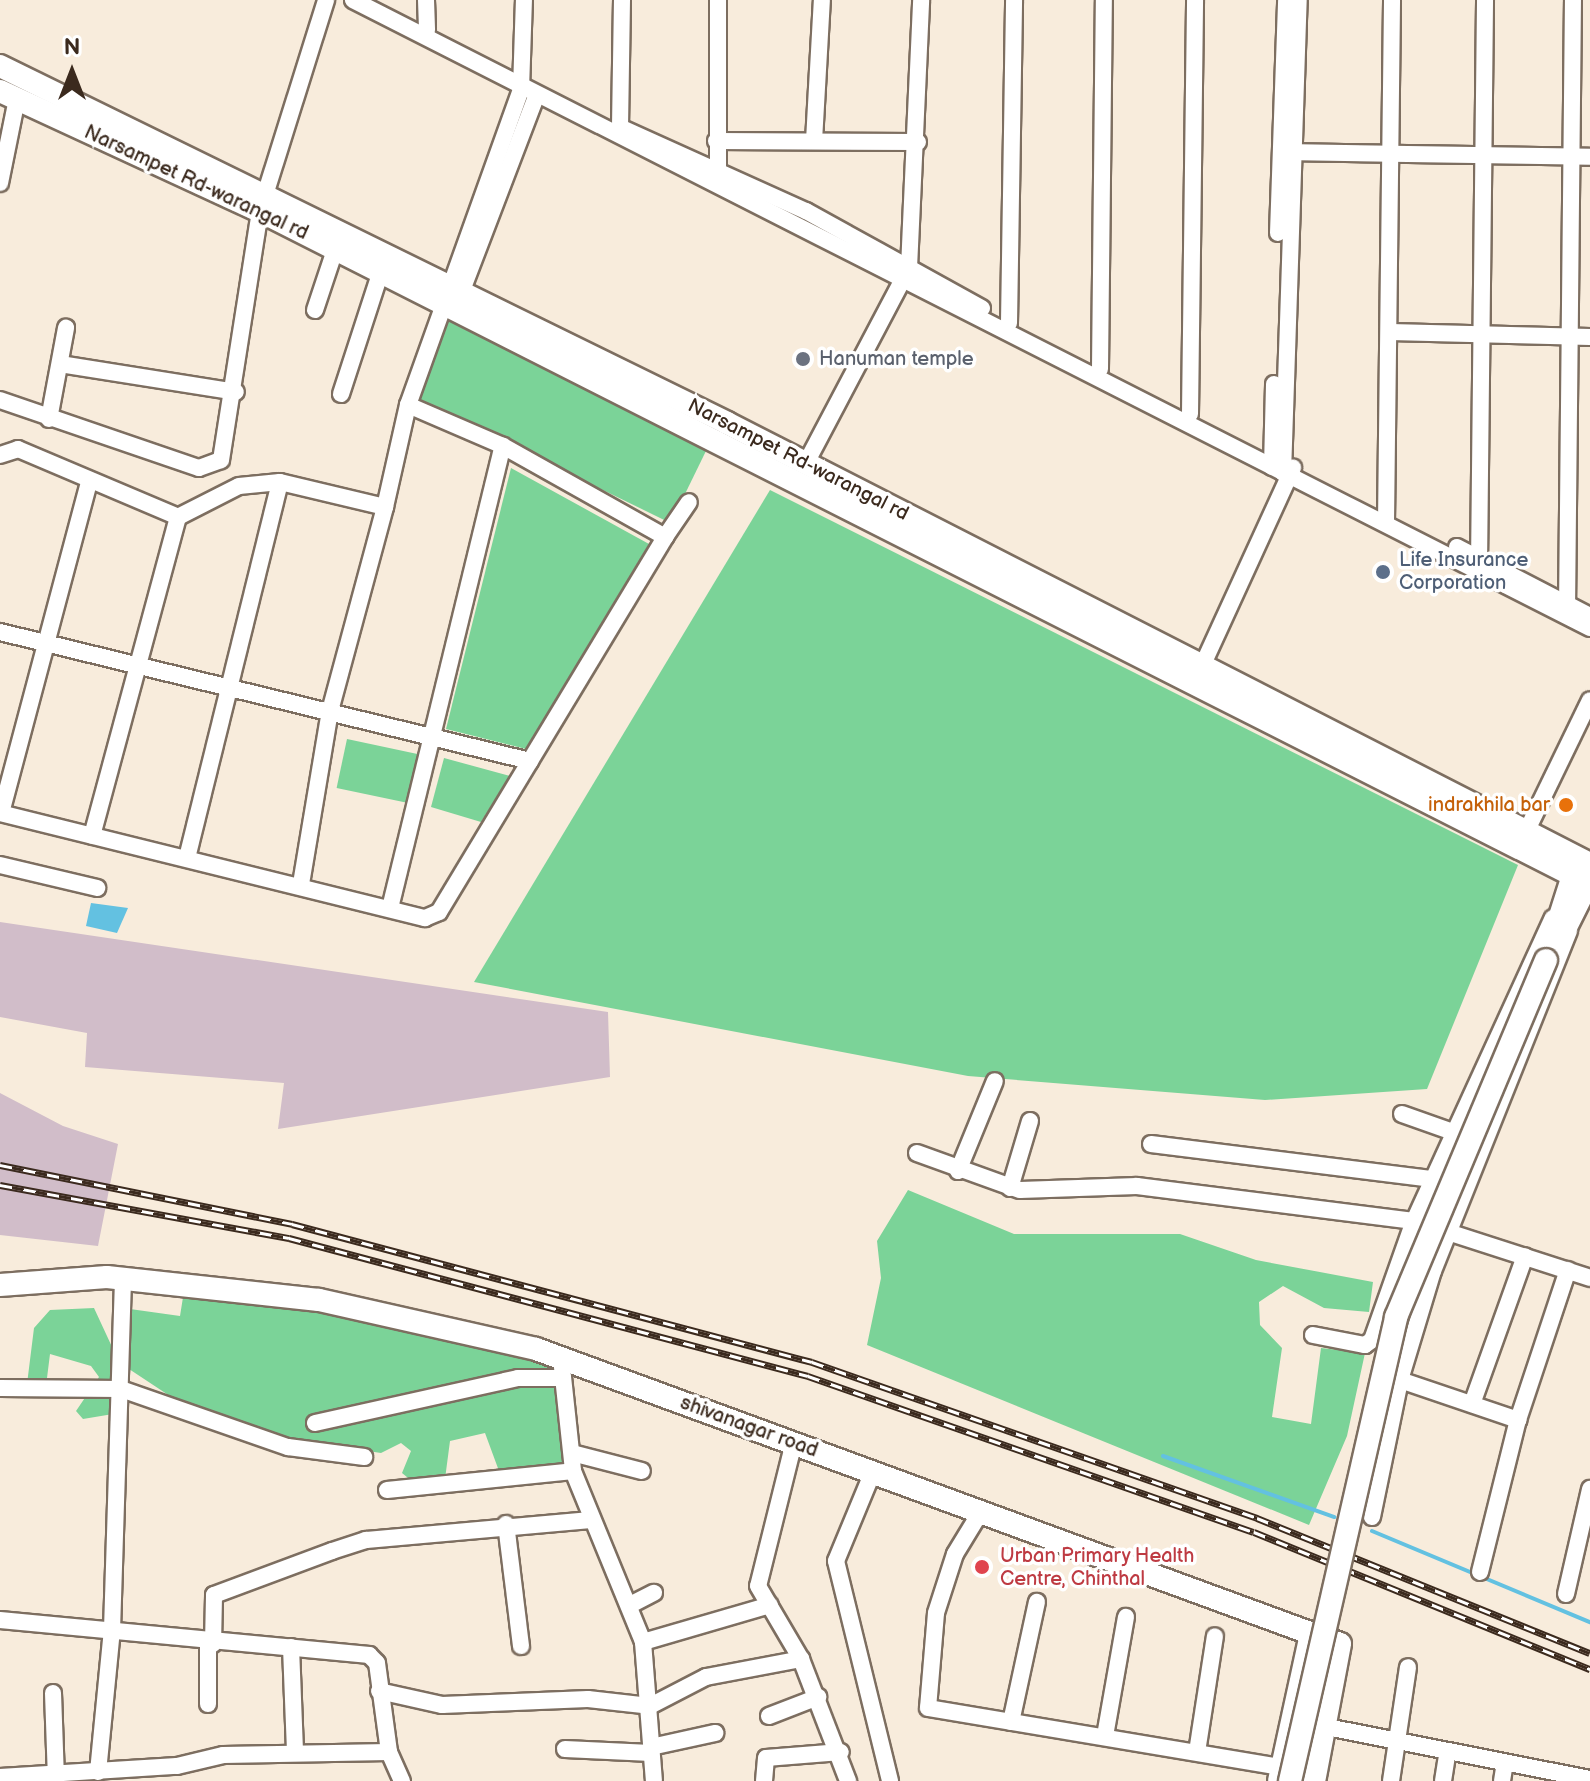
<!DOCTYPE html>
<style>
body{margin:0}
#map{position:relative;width:1590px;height:1781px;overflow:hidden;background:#f8ecdc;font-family:"Balsamiq Sans",sans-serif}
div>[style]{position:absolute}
.industrial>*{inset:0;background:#d1bdc9}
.green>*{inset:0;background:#7bd398;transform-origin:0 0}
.water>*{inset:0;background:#63c1e1}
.stream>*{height:4px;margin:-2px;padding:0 2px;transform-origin:2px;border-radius:2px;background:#63c1e1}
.roads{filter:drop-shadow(2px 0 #7d6e60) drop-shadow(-2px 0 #7d6e60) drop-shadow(0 2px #7d6e60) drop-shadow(0 -2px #7d6e60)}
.street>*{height:16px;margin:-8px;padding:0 8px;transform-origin:8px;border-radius:8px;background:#fff}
.secondary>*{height:22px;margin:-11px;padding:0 11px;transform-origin:11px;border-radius:11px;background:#fff}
.rail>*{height:7px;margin-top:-3.5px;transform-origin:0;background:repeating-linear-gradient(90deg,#fff 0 12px,#3b2a1e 0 24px);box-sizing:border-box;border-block:2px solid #3b2a1e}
.bridges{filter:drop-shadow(2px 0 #7d6e60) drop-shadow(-2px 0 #7d6e60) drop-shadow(0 2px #7d6e60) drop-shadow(0 -2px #7d6e60)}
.secondary-bridge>*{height:22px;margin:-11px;padding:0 11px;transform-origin:11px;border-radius:11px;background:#fff}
.dots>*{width:22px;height:22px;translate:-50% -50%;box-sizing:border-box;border:4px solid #fff;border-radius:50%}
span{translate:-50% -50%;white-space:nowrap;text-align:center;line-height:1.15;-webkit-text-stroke:7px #fff;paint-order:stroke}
.street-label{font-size:20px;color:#3b2a1e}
.worship-label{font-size:20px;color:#5b616d}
.left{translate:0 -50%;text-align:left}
.service-label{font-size:20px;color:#4e5e75}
.food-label{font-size:20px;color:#c56008}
.right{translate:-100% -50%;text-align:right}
.health-label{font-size:20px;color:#be3a42}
.north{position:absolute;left:32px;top:32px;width:80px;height:80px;-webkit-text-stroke:6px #fff;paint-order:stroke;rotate:0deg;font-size:22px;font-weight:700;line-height:32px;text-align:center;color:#3b2a1e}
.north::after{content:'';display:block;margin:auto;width:28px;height:36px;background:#3b2a1e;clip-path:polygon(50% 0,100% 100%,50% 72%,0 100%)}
</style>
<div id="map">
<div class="industrial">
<i style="clip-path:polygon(0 922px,608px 1012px,610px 1077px,278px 1129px,284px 1083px,85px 1067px,87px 1033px,0 1017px)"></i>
<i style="clip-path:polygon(0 1093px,63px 1126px,118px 1144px,98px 1246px,0 1235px)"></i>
</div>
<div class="green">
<i style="left:442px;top:317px;width:296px;height:85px;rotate:26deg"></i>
<i style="clip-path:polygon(511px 468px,649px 544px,526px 749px,446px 729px)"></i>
<i style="clip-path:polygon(770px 490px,1518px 865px,1427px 1089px,1265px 1100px,968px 1076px,474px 982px)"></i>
<i style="left:347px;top:739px;width:78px;height:50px;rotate:12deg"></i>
<i style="clip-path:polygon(444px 758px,510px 776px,481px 822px,431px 807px)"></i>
<i style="clip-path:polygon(908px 1190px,1014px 1234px,1180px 1234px,1256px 1260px,1373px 1282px,1369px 1312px,1324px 1308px,1283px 1286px,1259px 1302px,1260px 1325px,1282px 1348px,1272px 1417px,1311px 1424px,1321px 1348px,1365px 1353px,1347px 1436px,1309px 1525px,867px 1345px,881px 1278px,877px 1241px)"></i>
<i style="clip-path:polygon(184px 1291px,359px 1317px,556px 1365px,564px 1466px,499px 1471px,485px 1433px,450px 1441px,445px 1479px,413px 1482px,402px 1473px,411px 1451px,401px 1443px,381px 1453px,274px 1437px,191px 1410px,129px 1369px,130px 1309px,180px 1316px)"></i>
<i style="clip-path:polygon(94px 1308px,113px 1349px,113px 1414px,83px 1419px,76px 1411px,99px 1377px,91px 1366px,50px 1354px,47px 1378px,37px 1388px,27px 1384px,34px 1328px,50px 1310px)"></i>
</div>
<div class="water">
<i style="clip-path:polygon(91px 903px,128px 908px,117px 933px,86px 926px)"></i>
</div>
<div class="stream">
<i style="left:1163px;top:1456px;width:182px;rotate:19.6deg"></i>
<i style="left:1372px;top:1531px;width:236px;rotate:22.7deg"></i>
</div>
<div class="roads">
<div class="street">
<i style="left:353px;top:0;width:1387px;rotate:26.92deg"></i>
<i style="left:426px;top:0;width:30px;rotate:88deg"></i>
<i style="left:718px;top:0;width:171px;rotate:90deg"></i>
<i style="left:620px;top:127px;width:127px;rotate:-89.1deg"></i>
<i style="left:624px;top:129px;width:200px;rotate:24.3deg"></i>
<i style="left:806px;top:211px;width:201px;rotate:28.9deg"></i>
<i style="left:716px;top:141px;width:202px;rotate:0.3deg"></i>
<i style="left:814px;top:141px;width:141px;rotate:-86.8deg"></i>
<i style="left:1284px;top:152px;width:306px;rotate:0.9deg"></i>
<i style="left:0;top:183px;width:86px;rotate:-78.6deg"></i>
<i style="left:1278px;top:233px;width:233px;rotate:-88deg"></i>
<i style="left:458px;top:301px;width:218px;rotate:-69.1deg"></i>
<i style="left:315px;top:310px;width:63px;rotate:-71.6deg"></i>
<i style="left:1009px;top:323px;width:323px;rotate:-89.1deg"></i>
<i style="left:1390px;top:332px;width:200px;rotate:1.4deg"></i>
<i style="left:60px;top:364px;width:178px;rotate:9deg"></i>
<i style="left:1100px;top:369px;width:369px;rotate:-89.4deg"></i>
<i style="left:341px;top:394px;width:126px;rotate:-72deg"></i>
<i style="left:0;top:400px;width:210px;rotate:18.9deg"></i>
<i style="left:199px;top:468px;width:23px;rotate:-20deg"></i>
<i style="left:221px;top:460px;width:252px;rotate:-81.1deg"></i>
<i style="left:260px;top:211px;width:221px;rotate:-72.6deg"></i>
<i style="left:408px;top:405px;width:336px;rotate:-70.3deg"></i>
<i style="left:521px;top:89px;width:89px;rotate:-88.1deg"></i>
<i style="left:1190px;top:414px;width:414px;rotate:-89.3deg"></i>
<i style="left:49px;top:419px;width:93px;rotate:-79.4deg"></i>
<i style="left:0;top:455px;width:19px;rotate:-18deg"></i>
<i style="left:18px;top:449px;width:174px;rotate:23deg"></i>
<i style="left:178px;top:517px;width:330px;rotate:105.1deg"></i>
<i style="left:805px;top:465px;width:223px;rotate:-62.2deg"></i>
<i style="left:909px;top:268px;width:268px;rotate:-87.4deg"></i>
<i style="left:1272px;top:467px;width:83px;rotate:-88.6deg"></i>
<i style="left:1283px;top:473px;width:473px;rotate:-88.1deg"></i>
<i style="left:178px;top:517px;width:68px;rotate:-26.9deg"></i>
<i style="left:239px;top:486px;width:41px;rotate:-5.6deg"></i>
<i style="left:280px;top:482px;width:108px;rotate:13.4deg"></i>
<i style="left:385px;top:507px;width:105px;rotate:-77.3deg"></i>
<i style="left:408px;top:405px;width:103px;rotate:23.3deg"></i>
<i style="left:503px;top:446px;width:186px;rotate:29.3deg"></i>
<i style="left:665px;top:537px;width:42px;rotate:-55.6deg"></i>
<i style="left:1386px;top:523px;width:523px;rotate:-89.34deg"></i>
<i style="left:1457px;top:547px;width:150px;rotate:27.4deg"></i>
<i style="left:1479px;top:566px;width:566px;rotate:-89.39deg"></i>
<i style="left:1567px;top:611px;width:611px;rotate:-89.44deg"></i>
<i style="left:0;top:632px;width:545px;rotate:13.68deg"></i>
<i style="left:530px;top:761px;width:262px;rotate:-58.9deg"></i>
<i style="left:1199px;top:673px;width:226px;rotate:-65.4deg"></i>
<i style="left:0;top:813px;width:438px;rotate:13.9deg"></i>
<i style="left:425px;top:918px;width:15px;rotate:-23deg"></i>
<i style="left:439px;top:912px;width:176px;rotate:-58.9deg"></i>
<i style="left:1px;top:813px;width:342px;rotate:-75.1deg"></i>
<i style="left:1527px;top:830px;width:144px;rotate:-64.1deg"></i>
<i style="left:187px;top:858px;width:387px;rotate:-76.1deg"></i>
<i style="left:0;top:865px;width:100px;rotate:13.3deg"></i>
<i style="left:301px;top:884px;width:175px;rotate:-80.5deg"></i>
<i style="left:330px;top:711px;width:211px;rotate:-74.9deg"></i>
<i style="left:390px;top:908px;width:476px;rotate:-76.3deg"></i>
<i style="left:1402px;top:1114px;width:54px;rotate:19.4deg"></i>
<i style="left:1151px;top:1144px;width:284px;rotate:7.1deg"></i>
<i style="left:917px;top:1153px;width:109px;rotate:19.8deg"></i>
<i style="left:1020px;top:1190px;width:117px;rotate:-2deg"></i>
<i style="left:1137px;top:1186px;width:279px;rotate:7.2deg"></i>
<i style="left:1414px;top:1221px;width:185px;rotate:17.9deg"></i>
<i style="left:958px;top:1171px;width:97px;rotate:-67.7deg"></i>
<i style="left:1010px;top:1188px;width:70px;rotate:-73.4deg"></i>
<i style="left:1313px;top:1335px;width:53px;rotate:10.9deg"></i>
<i style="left:1365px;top:1345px;width:9px;rotate:-36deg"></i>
<i style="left:1372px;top:1340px;width:126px;rotate:-70.6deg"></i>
<i style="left:1414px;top:1221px;width:333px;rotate:-65.4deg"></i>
<i style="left:561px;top:1358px;width:114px;rotate:83.9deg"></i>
<i style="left:573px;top:1471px;width:185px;rotate:67.7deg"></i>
<i style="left:643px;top:1642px;width:139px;rotate:85.5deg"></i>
<i style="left:1400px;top:1380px;width:125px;rotate:18.7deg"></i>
<i style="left:0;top:1388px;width:121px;rotate:0.5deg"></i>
<i style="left:121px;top:1389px;width:177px;rotate:19.2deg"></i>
<i style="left:288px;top:1447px;width:77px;rotate:7.5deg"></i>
<i style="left:1472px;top:1404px;width:157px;rotate:-70.3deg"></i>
<i style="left:315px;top:1423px;width:208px;rotate:-12.5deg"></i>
<i style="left:518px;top:1378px;width:45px"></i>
<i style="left:794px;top:1442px;width:148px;rotate:104deg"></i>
<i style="left:758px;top:1586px;width:85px;rotate:59.5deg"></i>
<i style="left:801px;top:1659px;width:131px;rotate:68.9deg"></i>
<i style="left:572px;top:1453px;width:72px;rotate:14.4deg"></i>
<i style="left:872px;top:1474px;width:94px;rotate:112.5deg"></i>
<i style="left:836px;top:1561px;width:227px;rotate:76.2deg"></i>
<i style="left:387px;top:1490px;width:187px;rotate:-5.8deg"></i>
<i style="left:980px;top:1513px;width:48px;rotate:121.4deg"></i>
<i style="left:955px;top:1554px;width:62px;rotate:107.9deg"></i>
<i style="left:936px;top:1613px;width:95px;rotate:94.8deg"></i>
<i style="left:928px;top:1708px;width:359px;rotate:9.5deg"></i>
<i style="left:1372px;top:1517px;width:140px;rotate:-78.4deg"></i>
<i style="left:1400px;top:1380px;width:114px;rotate:-73.2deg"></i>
<i style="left:1433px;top:1271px;width:366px;rotate:-68.2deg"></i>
<i style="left:506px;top:1524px;width:123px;rotate:83deg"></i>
<i style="left:1480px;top:1572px;width:157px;rotate:-76deg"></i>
<i style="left:1518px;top:1420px;width:158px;rotate:-71.6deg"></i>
<i style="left:1566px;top:1594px;width:108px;rotate:-77.1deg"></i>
<i style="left:630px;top:1605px;width:27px;rotate:-27deg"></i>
<i style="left:0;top:1620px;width:371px;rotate:5.4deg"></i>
<i style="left:369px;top:1655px;width:11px;rotate:45deg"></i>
<i style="left:377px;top:1663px;width:90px;rotate:82.3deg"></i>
<i style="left:389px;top:1752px;width:32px;rotate:66deg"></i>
<i style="left:643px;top:1642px;width:132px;rotate:-16.2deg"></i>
<i style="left:213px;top:1644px;width:49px;rotate:-88.8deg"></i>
<i style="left:214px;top:1595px;width:126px;rotate:-20.4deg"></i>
<i style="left:332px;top:1551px;width:36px;rotate:-18deg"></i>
<i style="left:366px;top:1540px;width:226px;rotate:-5.1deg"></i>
<i style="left:291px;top:1647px;width:104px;rotate:87.8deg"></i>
<i style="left:379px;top:1691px;width:65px;rotate:12.5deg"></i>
<i style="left:442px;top:1705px;width:146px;rotate:-2.4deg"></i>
<i style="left:588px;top:1699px;width:62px;rotate:6.4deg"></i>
<i style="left:650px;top:1706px;width:63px;rotate:-27.4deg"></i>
<i style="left:706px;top:1677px;width:97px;rotate:-10.7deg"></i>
<i style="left:53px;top:1693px;width:88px;rotate:88deg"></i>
<i style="left:208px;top:1704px;width:61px;rotate:-90deg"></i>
<i style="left:769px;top:1716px;width:53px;rotate:-21.2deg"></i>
<i style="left:1011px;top:1722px;width:123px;rotate:-77.8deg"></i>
<i style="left:1327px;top:1727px;width:268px;rotate:11.2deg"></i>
<i style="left:1105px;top:1736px;width:121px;rotate:-80deg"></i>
<i style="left:651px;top:1747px;width:66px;rotate:-12.3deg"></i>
<i style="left:565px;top:1749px;width:86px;rotate:2.7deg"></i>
<i style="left:1197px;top:1752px;width:117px;rotate:-81.2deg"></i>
<i style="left:98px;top:1772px;width:143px;rotate:-84.4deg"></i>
<i style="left:112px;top:1630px;width:351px;rotate:-88.2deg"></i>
<i style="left:0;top:1777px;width:177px;rotate:-3.6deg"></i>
<i style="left:177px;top:1766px;width:47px;rotate:-13.4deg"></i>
<i style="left:223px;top:1755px;width:166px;rotate:-1deg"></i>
<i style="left:764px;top:1781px;width:23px;rotate:-85deg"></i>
<i style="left:766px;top:1758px;width:75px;rotate:-4.6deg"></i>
<i style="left:1391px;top:1781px;width:115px;rotate:-81.5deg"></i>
<i style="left:1443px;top:1781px;width:30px;rotate:-81deg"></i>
<i style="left:1502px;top:1781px;width:18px;rotate:-81deg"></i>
</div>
<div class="secondary">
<i style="left:0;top:66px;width:810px;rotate:26.15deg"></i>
<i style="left:727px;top:423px;width:969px;rotate:27.07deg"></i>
<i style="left:0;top:91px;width:286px;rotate:24.8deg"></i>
<i style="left:260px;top:211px;width:1491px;rotate:26.84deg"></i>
<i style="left:1558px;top:943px;width:72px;rotate:-63.4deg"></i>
<i style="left:1546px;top:960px;width:102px;rotate:-72.3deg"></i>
<i style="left:0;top:1285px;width:107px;rotate:-4.3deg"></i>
<i style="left:107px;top:1277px;width:213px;rotate:6.2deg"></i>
<i style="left:319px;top:1300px;width:222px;rotate:12.7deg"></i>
<i style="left:536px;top:1349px;width:856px;rotate:20.15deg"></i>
<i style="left:1340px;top:1644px;width:139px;rotate:100.7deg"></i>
<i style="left:1279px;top:1781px;width:150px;rotate:-77.7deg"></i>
</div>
</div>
<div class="rail">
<i style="left:0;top:1165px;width:298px;rotate:11.4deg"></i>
<i style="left:292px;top:1224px;width:538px;rotate:14.86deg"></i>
<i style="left:812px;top:1362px;width:472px;rotate:19.3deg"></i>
<i style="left:1257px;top:1518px;width:359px;rotate:22.1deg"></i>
<i style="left:0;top:1185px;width:294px;rotate:10.4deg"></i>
<i style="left:289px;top:1238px;width:537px;rotate:14.89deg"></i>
<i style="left:808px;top:1376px;width:472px;rotate:19.3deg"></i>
<i style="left:1254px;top:1532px;width:363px;rotate:22.2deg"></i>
</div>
<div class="bridges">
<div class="secondary-bridge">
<i style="left:1290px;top:1781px;width:476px;rotate:-77.1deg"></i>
<i style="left:1396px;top:1317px;width:387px;rotate:-67.2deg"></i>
</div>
</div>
<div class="dots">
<i style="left:803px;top:359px;background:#6b7280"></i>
<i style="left:1383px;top:572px;background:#5c6f8a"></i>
<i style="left:1566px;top:805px;background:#e8710a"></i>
<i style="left:982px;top:1567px;background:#e0444e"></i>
</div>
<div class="street-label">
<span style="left:196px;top:183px;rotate:25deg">Narsampet Rd-warangal rd</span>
<span style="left:798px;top:460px;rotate:27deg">Narsampet Rd-warangal rd</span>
<span style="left:749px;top:1427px;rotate:20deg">shivanagar road</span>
</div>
<div class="worship-label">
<span class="left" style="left:819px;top:359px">Hanuman temple</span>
</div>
<div class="service-label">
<span class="left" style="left:1399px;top:572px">Life Insurance<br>Corporation</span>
</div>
<div class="food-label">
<span class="right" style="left:1550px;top:805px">indrakhila bar</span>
</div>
<div class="health-label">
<span class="left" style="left:1000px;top:1568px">Urban Primary Health<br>Centre, Chinthal</span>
</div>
<div class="north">N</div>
</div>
